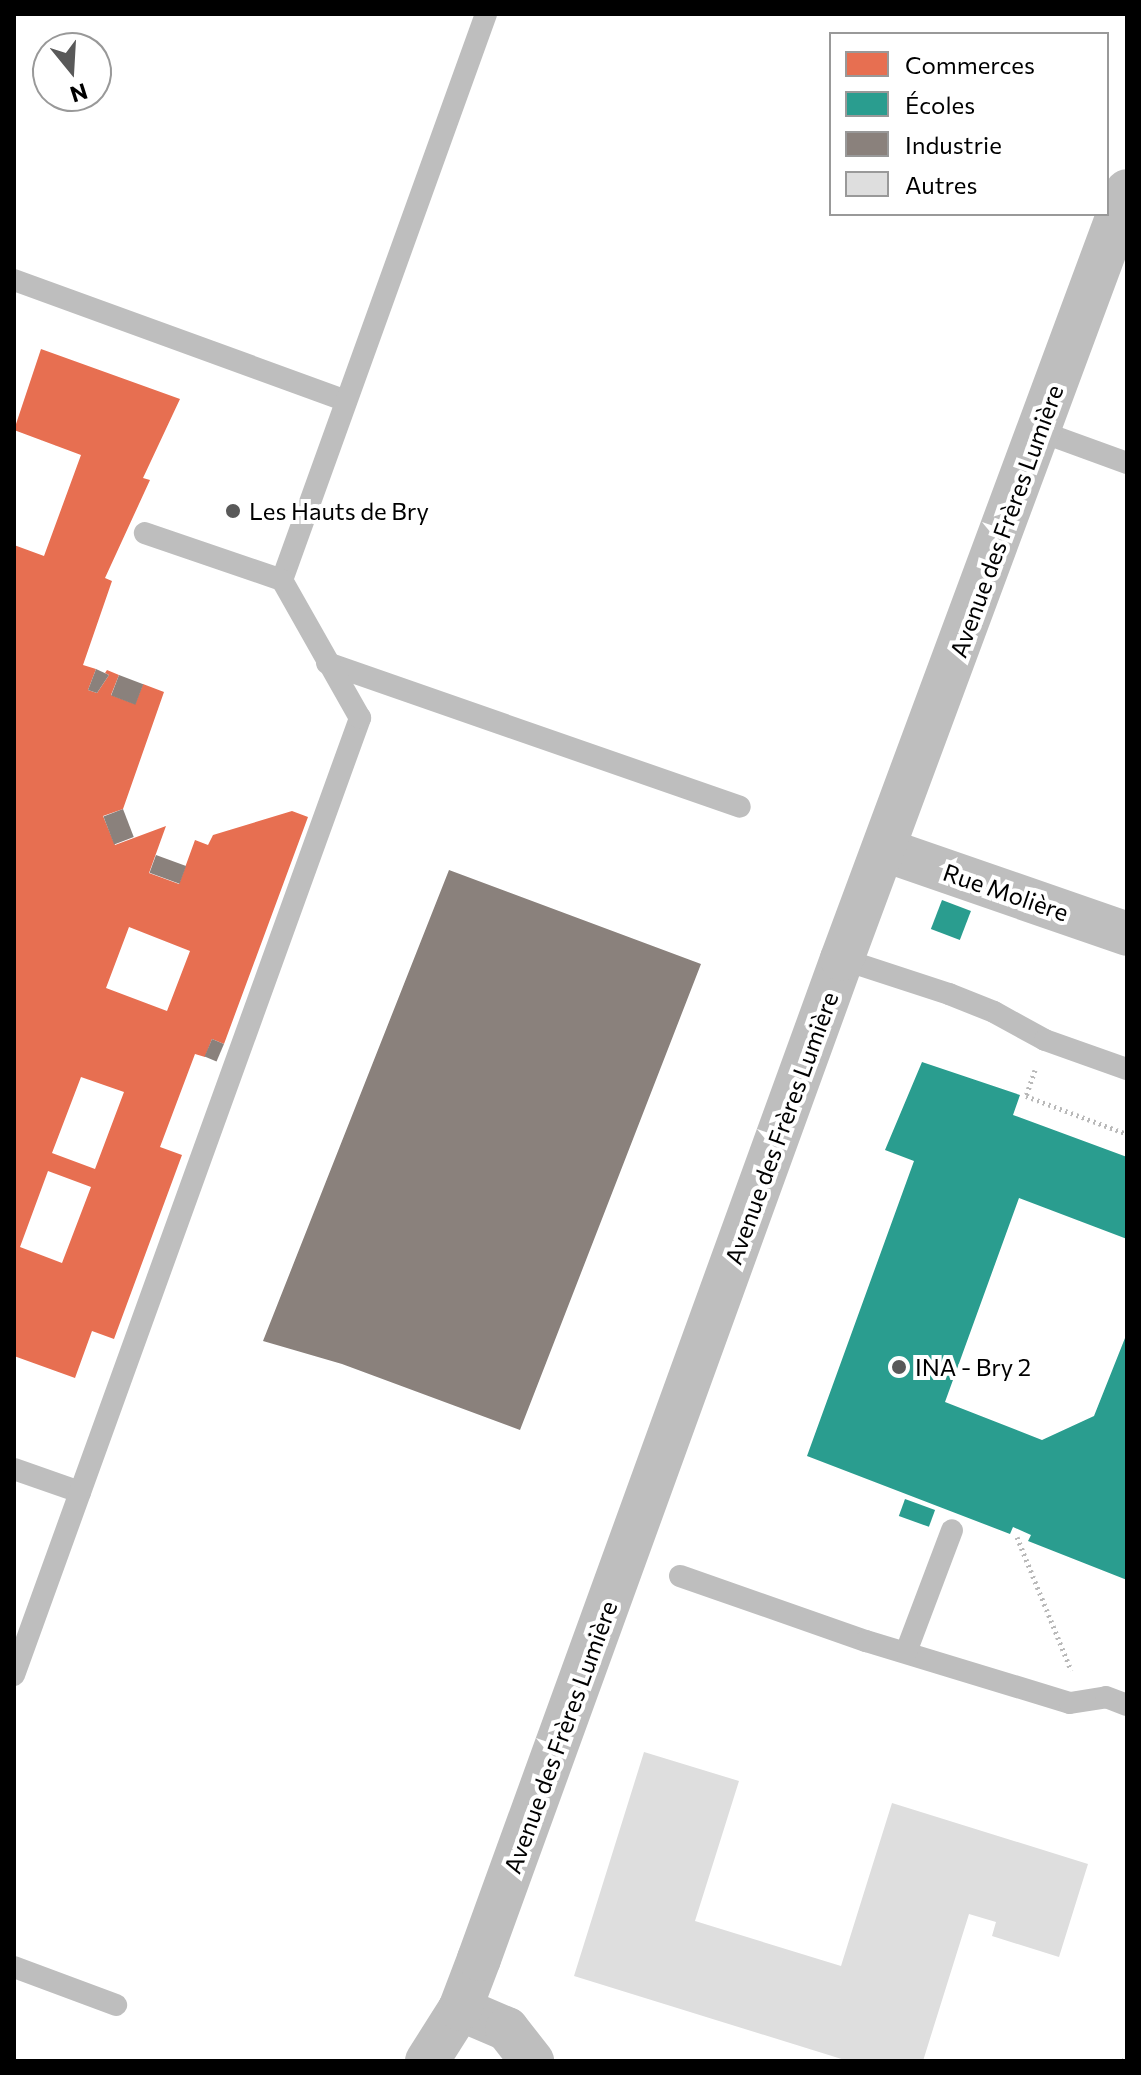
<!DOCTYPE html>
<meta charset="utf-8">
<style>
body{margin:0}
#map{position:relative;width:1141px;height:2075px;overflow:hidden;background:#fff;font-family:Commissioner,sans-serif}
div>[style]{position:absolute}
.shops>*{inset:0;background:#e76f51}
.schools>*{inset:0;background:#2a9d8f;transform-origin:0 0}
.industry>*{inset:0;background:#8a817c;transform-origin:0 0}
.building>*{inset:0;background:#dedede}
.path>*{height:5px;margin-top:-2.5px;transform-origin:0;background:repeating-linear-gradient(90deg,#b9b9b9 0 2px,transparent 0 6px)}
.lane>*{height:22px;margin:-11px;padding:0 11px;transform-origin:11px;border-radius:11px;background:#bebebe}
.street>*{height:44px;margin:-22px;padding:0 22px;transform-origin:22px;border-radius:22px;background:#bebebe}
.dots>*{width:22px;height:22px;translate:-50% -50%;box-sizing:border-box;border:4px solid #fff;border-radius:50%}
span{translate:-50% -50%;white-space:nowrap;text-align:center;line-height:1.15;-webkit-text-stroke:8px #fff;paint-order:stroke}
.poi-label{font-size:24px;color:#000}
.left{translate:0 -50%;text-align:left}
.street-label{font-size:24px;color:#000}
.frame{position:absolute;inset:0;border:16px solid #000;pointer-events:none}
.legend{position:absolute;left:829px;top:32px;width:280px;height:184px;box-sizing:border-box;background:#fff;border:2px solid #999;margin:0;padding:10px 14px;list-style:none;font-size:24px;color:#000}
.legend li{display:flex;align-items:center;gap:16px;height:40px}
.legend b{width:40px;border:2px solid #999}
.north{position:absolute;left:32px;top:32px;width:80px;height:80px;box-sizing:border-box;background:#fff;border:2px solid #999;border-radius:50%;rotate:162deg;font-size:22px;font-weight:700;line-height:32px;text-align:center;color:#000}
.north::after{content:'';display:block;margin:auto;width:28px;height:36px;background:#595959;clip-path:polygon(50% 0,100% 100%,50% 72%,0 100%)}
</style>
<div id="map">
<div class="shops">
<i style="clip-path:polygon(evenodd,41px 349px,180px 399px,143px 478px,150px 480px,105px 578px,112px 581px,83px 665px,96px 669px,88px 690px,97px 693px,109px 675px,105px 673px,107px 670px,119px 675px,111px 695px,135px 704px,143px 684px,164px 692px,123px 809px,103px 816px,115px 845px,166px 826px,149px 873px,179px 884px,195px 840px,208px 845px,213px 835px,292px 811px,308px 817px,224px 1044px,212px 1039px,205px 1057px,195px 1054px,160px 1147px,182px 1155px,114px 1339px,92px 1331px,75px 1378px,14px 1356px,14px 545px,44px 556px,81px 455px,14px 430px,41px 349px,129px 927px,190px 951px,167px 1011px,106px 988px,129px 927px,41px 349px,81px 1077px,124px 1092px,95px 1169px,52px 1153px,81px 1077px,41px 349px,48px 1171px,91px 1187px,62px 1263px,20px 1247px,48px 1171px)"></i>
</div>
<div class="schools">
<i style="left:942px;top:900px;width:31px;height:31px;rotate:21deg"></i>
<i style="clip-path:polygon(922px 1062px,1020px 1095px,1013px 1115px,1127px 1157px,1127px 1239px,1019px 1198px,945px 1402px,1042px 1440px,1094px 1416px,1127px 1333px,1127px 1580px,1028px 1541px,1031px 1535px,1013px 1527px,1010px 1534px,807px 1456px,914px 1161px,885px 1150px)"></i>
<i style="left:905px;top:1499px;width:32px;height:18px;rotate:20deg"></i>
</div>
<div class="industry">
<i style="clip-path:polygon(96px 669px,109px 675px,97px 693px,88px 690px)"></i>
<i style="left:119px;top:675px;width:26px;height:22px;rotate:21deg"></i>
<i style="left:123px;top:809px;width:30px;height:21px;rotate:69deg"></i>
<i style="left:156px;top:855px;width:32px;height:19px;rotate:20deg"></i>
<i style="clip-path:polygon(449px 870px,701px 964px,520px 1430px,342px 1364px,263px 1341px)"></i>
<i style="left:212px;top:1039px;width:13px;height:19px;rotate:23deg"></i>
</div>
<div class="building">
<i style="clip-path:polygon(644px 1752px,739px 1781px,695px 1921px,841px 1966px,892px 1803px,1088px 1864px,1059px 1957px,992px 1936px,996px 1922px,969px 1914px,923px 2061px,848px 2061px,574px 1976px)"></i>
</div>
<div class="path">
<i style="left:1035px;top:1070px;width:28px;rotate:109deg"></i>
<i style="left:1026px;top:1096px;width:108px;rotate:20.6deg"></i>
<i style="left:1017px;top:1537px;width:144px;rotate:67.9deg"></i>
<i style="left:1123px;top:2061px;width:6px;rotate:-45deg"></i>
</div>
<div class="lane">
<i style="left:14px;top:280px;width:353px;rotate:20deg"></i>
<i style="left:1039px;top:431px;width:94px;rotate:20deg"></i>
<i style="left:282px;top:580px;width:602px;rotate:-70.18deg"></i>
<i style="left:327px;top:663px;width:437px;rotate:19.2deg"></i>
<i style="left:842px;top:959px;width:113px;rotate:18.1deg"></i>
<i style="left:949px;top:994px;width:48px;rotate:21.8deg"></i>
<i style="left:994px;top:1012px;width:58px;rotate:28.8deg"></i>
<i style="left:1045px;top:1040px;width:87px;rotate:19.5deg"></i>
<i style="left:14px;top:1469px;width:70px;rotate:19.2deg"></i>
<i style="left:680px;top:1576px;width:197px;rotate:19.3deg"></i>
<i style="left:866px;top:1641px;width:213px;rotate:16.9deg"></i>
<i style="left:1070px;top:1703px;width:36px;rotate:-9deg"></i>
<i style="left:1106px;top:1697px;width:22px;rotate:21deg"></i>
<i style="left:906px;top:1652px;width:130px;rotate:-69.3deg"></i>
<i style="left:14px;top:1675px;width:1018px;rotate:-70.12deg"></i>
<i style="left:360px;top:718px;width:159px;rotate:-119.5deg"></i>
<i style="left:282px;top:580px;width:145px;rotate:-161.1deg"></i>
<i style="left:14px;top:1967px;width:109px;rotate:20.4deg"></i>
</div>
<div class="street">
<i style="left:885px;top:850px;width:256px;rotate:19.1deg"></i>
<i style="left:460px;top:2009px;width:51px;rotate:23.1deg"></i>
<i style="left:507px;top:2029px;width:41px;rotate:52deg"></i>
<i style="left:427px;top:2061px;width:62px;rotate:-57.6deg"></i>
<i style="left:460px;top:2009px;width:53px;rotate:-69.2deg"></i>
<i style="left:479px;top:1959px;width:1064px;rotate:-70.05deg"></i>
<i style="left:842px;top:959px;width:819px;rotate:-69.64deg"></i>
</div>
<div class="dots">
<i style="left:233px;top:511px;background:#595959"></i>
<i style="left:899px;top:1367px;background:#595959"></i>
</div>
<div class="poi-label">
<span class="left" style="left:249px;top:511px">Les Hauts de Bry</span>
<span class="left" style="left:915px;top:1367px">INA - Bry 2</span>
</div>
<div class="street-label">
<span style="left:1006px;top:521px;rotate:-70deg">Avenue des Frères Lumière</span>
<span style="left:1006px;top:892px;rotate:19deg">Rue Molière</span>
<span style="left:781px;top:1128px;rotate:-70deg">Avenue des Frères Lumière</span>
<span style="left:560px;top:1737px;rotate:-70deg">Avenue des Frères Lumière</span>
</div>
<div class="frame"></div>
<ul class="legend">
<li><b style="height:22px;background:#e76f51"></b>Commerces</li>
<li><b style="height:22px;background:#2a9d8f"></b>Écoles</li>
<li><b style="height:22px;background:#8a817c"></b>Industrie</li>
<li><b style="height:22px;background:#dedede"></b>Autres</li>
</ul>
<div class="north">N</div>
</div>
